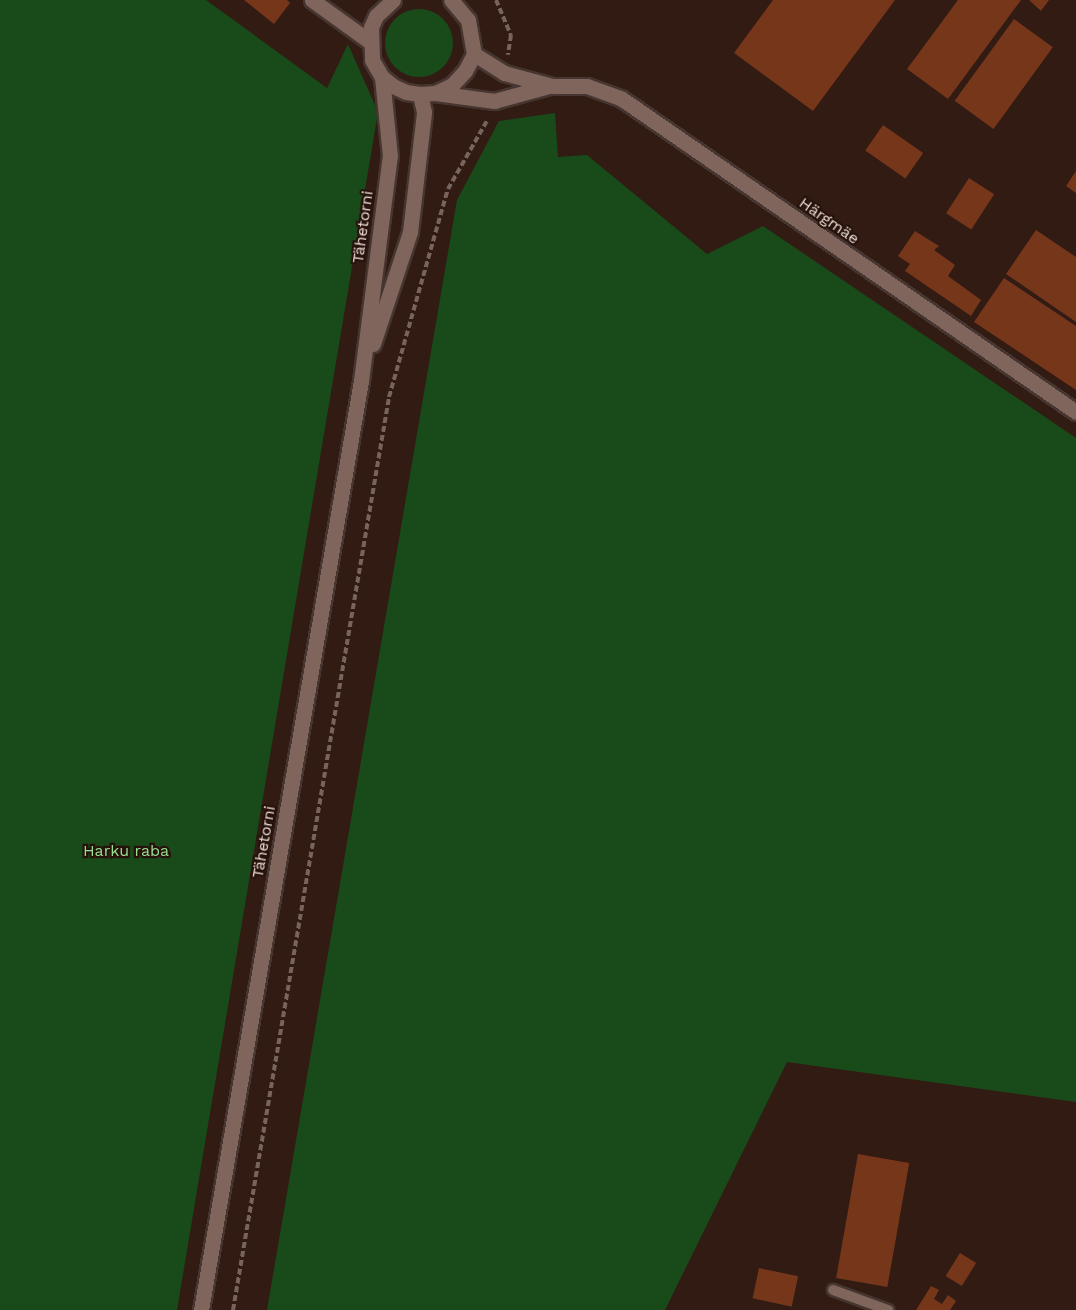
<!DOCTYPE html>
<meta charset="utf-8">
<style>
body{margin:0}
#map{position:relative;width:1076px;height:1310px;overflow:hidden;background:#311b13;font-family:"Work Sans",sans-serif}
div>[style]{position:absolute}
.green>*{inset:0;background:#194b1a}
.round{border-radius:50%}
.building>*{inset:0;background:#76361a;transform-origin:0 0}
.path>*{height:4px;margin-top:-2px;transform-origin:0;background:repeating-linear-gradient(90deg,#78645d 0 6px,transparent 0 9px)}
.roads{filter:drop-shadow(2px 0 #463530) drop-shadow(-2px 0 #463530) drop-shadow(0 2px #463530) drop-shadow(0 -2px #463530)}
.lane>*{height:10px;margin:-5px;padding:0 5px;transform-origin:5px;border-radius:5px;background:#7f655b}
.street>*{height:15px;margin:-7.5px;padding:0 7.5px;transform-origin:7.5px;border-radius:7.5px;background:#7f655b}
.secondary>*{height:15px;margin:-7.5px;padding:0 7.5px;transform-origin:7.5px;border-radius:7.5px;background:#7f655b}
span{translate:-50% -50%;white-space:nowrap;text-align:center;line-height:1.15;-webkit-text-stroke:4.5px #26120a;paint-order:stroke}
.street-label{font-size:16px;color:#eadbd5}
.park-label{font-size:16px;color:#95de92}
</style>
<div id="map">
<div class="green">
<i style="clip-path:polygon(0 0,206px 0,327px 88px,348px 44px,378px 112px,177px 1310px,0 1310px)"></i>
<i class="round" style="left:385px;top:9px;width:68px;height:68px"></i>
<i style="clip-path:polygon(555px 113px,558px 157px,587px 155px,707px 254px,763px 226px,1076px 438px,1076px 1102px,787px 1062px,665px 1310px,267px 1310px,457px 200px,499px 121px)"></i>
</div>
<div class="building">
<i style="clip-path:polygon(244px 0,287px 0,290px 3px,274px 24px)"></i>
<i style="clip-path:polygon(773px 0,895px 0,813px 111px,734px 53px)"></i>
<i style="clip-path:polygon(958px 0,1021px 0,948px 99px,907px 69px)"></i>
<i style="clip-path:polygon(1029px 0,1049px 0,1041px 11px)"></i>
<i style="left:1014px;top:19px;width:48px;height:101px;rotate:36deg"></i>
<i style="left:883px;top:125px;width:49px;height:31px;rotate:35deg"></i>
<i style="clip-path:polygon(1076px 171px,1076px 193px,1066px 186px)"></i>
<i style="left:969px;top:178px;width:30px;height:42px;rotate:33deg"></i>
<i style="clip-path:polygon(1036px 230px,1076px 257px,1076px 322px,1006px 274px)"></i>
<i style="clip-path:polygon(915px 231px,939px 246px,934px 250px,955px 265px,948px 276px,981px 300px,971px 316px,905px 271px,910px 264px,898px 256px)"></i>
<i style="clip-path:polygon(1004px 278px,1076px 326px,1076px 390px,974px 322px)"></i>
<i style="left:858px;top:1154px;width:52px;height:126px;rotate:10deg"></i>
<i style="left:960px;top:1253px;width:19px;height:27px;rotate:32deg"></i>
<i style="left:759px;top:1268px;width:40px;height:31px;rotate:12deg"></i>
<i style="clip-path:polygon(931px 1286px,939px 1290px,934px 1299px,942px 1304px,948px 1295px,956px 1301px,950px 1310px,916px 1310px)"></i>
</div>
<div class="path">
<i style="left:496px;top:0;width:38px;rotate:67deg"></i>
<i style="left:511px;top:35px;width:20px;rotate:99deg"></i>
<i style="left:233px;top:1310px;width:926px;rotate:-80.3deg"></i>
<i style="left:389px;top:397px;width:216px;rotate:-74.2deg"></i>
<i style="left:448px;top:189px;width:81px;rotate:-60.3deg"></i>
</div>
<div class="roads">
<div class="lane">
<i style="left:833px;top:1290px;width:59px;rotate:20deg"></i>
</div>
<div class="street">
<i style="left:312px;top:0;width:70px;rotate:35.7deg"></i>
<i style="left:474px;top:54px;width:36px;rotate:32deg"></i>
<i style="left:504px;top:73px;width:50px;rotate:15.2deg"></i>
<i style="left:552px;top:86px;width:35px"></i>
<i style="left:587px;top:86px;width:37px;rotate:20deg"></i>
<i style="left:622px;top:99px;width:551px;rotate:34.58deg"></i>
<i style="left:435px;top:93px;width:60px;rotate:7.7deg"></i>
<i style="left:494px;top:101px;width:57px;rotate:-15.3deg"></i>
</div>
<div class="secondary">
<i style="left:393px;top:0;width:23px;rotate:137deg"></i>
<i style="left:376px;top:16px;width:12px;rotate:114deg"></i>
<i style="left:371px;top:27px;width:33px;rotate:88deg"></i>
<i style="left:372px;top:60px;width:20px;rotate:60deg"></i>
<i style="left:382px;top:77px;width:14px;rotate:39deg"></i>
<i style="left:393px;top:86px;width:14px;rotate:25deg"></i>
<i style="left:406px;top:92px;width:14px;rotate:8deg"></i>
<i style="left:420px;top:94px;width:15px;rotate:-4deg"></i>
<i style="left:435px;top:93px;width:19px;rotate:-25deg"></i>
<i style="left:452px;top:85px;width:19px;rotate:-47deg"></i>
<i style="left:465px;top:71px;width:19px;rotate:-62deg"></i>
<i style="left:474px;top:54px;width:35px;rotate:-100deg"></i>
<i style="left:468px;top:20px;width:26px;rotate:-130deg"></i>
<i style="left:373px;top:344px;width:118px;rotate:-71.7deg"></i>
<i style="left:410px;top:232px;width:121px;rotate:-83.3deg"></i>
<i style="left:424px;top:112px;width:18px;rotate:-103deg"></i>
<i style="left:201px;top:1310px;width:943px;rotate:-80.23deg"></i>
<i style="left:361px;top:381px;width:227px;rotate:-82.7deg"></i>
<i style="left:390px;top:156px;width:79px;rotate:-95.8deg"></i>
</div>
</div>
<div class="street-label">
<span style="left:829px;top:221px;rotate:35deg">Härgmäe</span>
<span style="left:363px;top:227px;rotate:-82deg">Tähetorni</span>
<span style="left:264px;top:842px;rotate:-80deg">Tähetorni</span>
</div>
<div class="park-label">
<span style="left:126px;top:851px">Harku raba</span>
</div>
</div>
